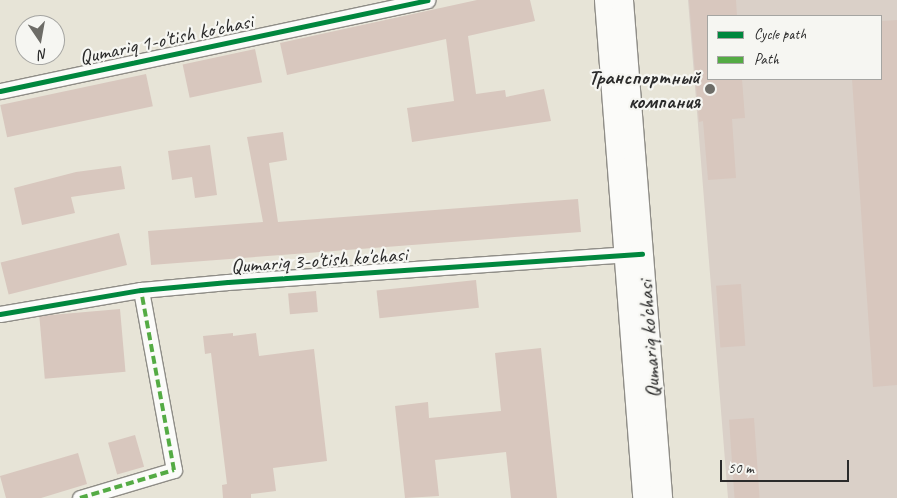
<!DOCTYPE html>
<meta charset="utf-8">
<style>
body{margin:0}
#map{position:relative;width:897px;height:498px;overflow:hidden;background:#e7e4d7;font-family:Caveat,sans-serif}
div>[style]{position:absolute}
.industrial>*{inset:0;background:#dad0c8}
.building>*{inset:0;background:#d8c7be;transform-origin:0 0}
.roads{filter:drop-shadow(1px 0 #8f8d87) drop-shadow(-1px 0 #8f8d87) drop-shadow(0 1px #8f8d87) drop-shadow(0 -1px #8f8d87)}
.street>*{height:15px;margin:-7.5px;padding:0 7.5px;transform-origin:7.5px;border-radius:7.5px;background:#fbfbf9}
.secondary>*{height:21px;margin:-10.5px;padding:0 10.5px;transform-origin:10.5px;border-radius:10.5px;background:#fbfbf9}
.quiet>*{height:4px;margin-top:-2px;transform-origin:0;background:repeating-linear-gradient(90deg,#54ab44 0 8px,transparent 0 12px)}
.cycleway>*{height:5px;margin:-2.5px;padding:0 2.5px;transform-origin:2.5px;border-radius:2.5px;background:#00873e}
.dots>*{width:14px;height:14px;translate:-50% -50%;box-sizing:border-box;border:2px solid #f6f6f2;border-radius:50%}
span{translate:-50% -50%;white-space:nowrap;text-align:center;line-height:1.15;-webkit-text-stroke:4.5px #f6f6f2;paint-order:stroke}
.street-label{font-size:21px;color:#2b2b2b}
.poi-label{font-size:21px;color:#2b2b2b;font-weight:700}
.right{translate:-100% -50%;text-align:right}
.legend{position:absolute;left:707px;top:15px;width:175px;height:65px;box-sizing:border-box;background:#f6f6f2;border:1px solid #a5a5a2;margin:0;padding:6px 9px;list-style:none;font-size:15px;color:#2b2b2b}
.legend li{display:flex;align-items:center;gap:10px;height:25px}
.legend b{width:25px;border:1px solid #a5a5a2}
.north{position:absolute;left:15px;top:15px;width:50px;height:50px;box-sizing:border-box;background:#f6f6f2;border:1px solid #a5a5a2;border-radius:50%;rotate:168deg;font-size:14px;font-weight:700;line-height:20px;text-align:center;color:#2b2b2b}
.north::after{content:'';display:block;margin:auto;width:18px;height:22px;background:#6d6c67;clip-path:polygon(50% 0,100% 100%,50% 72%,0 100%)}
.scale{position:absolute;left:720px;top:460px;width:129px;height:22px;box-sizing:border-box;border:2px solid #2b2b2b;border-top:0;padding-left:6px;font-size:15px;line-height:18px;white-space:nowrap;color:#2b2b2b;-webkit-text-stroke:4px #f6f6f2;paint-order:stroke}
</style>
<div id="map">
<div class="industrial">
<i style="clip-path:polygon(evenodd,688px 0,897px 0,897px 498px,728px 498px,688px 0,708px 16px,881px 16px,881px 79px,708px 79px,708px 16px)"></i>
</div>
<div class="building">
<i style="clip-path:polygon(477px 0,530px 0,535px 21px,468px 36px,476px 94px,505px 90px,506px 97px,544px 89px,551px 121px,412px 142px,407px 108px,454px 101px,446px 39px,287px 75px,280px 43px)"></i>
<i style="clip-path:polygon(689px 0,736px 0,737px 16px,708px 16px,708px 79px,742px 79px,745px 118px,732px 119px,736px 178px,708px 180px,703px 121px,699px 122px)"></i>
<i style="clip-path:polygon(897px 20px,897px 385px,873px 387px,852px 79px,881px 79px,881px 21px)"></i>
<i style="left:255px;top:49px;width:34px;height:74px;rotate:78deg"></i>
<i style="left:146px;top:74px;width:33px;height:149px;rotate:78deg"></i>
<i style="clip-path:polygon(283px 132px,287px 160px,269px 163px,278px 222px,578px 199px,581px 232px,151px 265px,148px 231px,263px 222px,247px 137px)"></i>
<i style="clip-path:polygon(210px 145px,217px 195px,195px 198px,192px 177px,172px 180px,168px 151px)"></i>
<i style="clip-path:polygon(121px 166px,125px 189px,71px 197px,75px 213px,22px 225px,14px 188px,76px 172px)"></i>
<i style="left:119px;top:233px;width:33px;height:122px;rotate:76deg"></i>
<i style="left:476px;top:280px;width:28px;height:100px;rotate:84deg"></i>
<i style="left:741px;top:284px;width:62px;height:25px;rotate:86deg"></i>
<i style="left:316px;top:291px;width:21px;height:28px;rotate:85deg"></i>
<i style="left:120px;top:309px;width:63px;height:81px;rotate:85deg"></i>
<i style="clip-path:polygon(233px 333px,233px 336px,256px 333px,259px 356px,314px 349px,327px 461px,273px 468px,276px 491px,251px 494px,251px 498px,223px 498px,222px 485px,227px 484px,211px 353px,205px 354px,203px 336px)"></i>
<i style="clip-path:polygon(541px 348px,557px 498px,511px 498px,506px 452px,435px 460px,439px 496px,405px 498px,395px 406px,428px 402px,429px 418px,501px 411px,495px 353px)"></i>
<i style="left:754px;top:418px;width:80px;height:25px;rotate:86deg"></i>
<i style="left:135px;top:435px;width:33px;height:28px;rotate:74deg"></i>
<i style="clip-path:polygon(78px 453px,87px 484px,41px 498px,6px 498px,0 476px)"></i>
</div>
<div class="roads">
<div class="street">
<i style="left:0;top:91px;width:437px;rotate:-12deg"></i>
<i style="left:0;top:314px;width:143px;rotate:-9.7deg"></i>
<i style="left:141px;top:290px;width:87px;rotate:-5.3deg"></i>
<i style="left:228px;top:282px;width:406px;rotate:-4deg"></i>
<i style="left:80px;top:498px;width:98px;rotate:-16.6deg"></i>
<i style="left:174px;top:470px;width:183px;rotate:-100.4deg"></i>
</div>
<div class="secondary">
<i style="left:605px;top:0;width:499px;rotate:85.6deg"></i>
<i style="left:622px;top:0;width:500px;rotate:85.5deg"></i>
</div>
</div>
<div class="quiet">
<i style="left:80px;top:498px;width:98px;rotate:-16.6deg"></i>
<i style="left:174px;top:470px;width:183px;rotate:-100.4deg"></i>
</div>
<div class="cycleway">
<i style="left:0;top:91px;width:437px;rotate:-12deg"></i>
<i style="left:0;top:314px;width:143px;rotate:-9.7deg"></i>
<i style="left:141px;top:290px;width:87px;rotate:-5.3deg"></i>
<i style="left:228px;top:282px;width:415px;rotate:-3.9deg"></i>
</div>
<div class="dots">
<i style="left:710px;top:89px;background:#6d6c67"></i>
</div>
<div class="street-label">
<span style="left:166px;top:39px;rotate:-12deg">Qumariq 1-o'tish ko'chasi</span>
<span style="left:319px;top:260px;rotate:-4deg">Qumariq 3-o'tish ko'chasi</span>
<span style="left:649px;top:339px;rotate:-94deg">Qumariq ko'chasi</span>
</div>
<div class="poi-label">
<span class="right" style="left:700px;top:89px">Транспортный<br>компания</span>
</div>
<ul class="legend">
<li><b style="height:6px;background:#00873e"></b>Cycle path</li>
<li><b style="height:6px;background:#54ab44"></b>Path</li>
</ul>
<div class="north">N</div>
<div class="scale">50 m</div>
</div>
